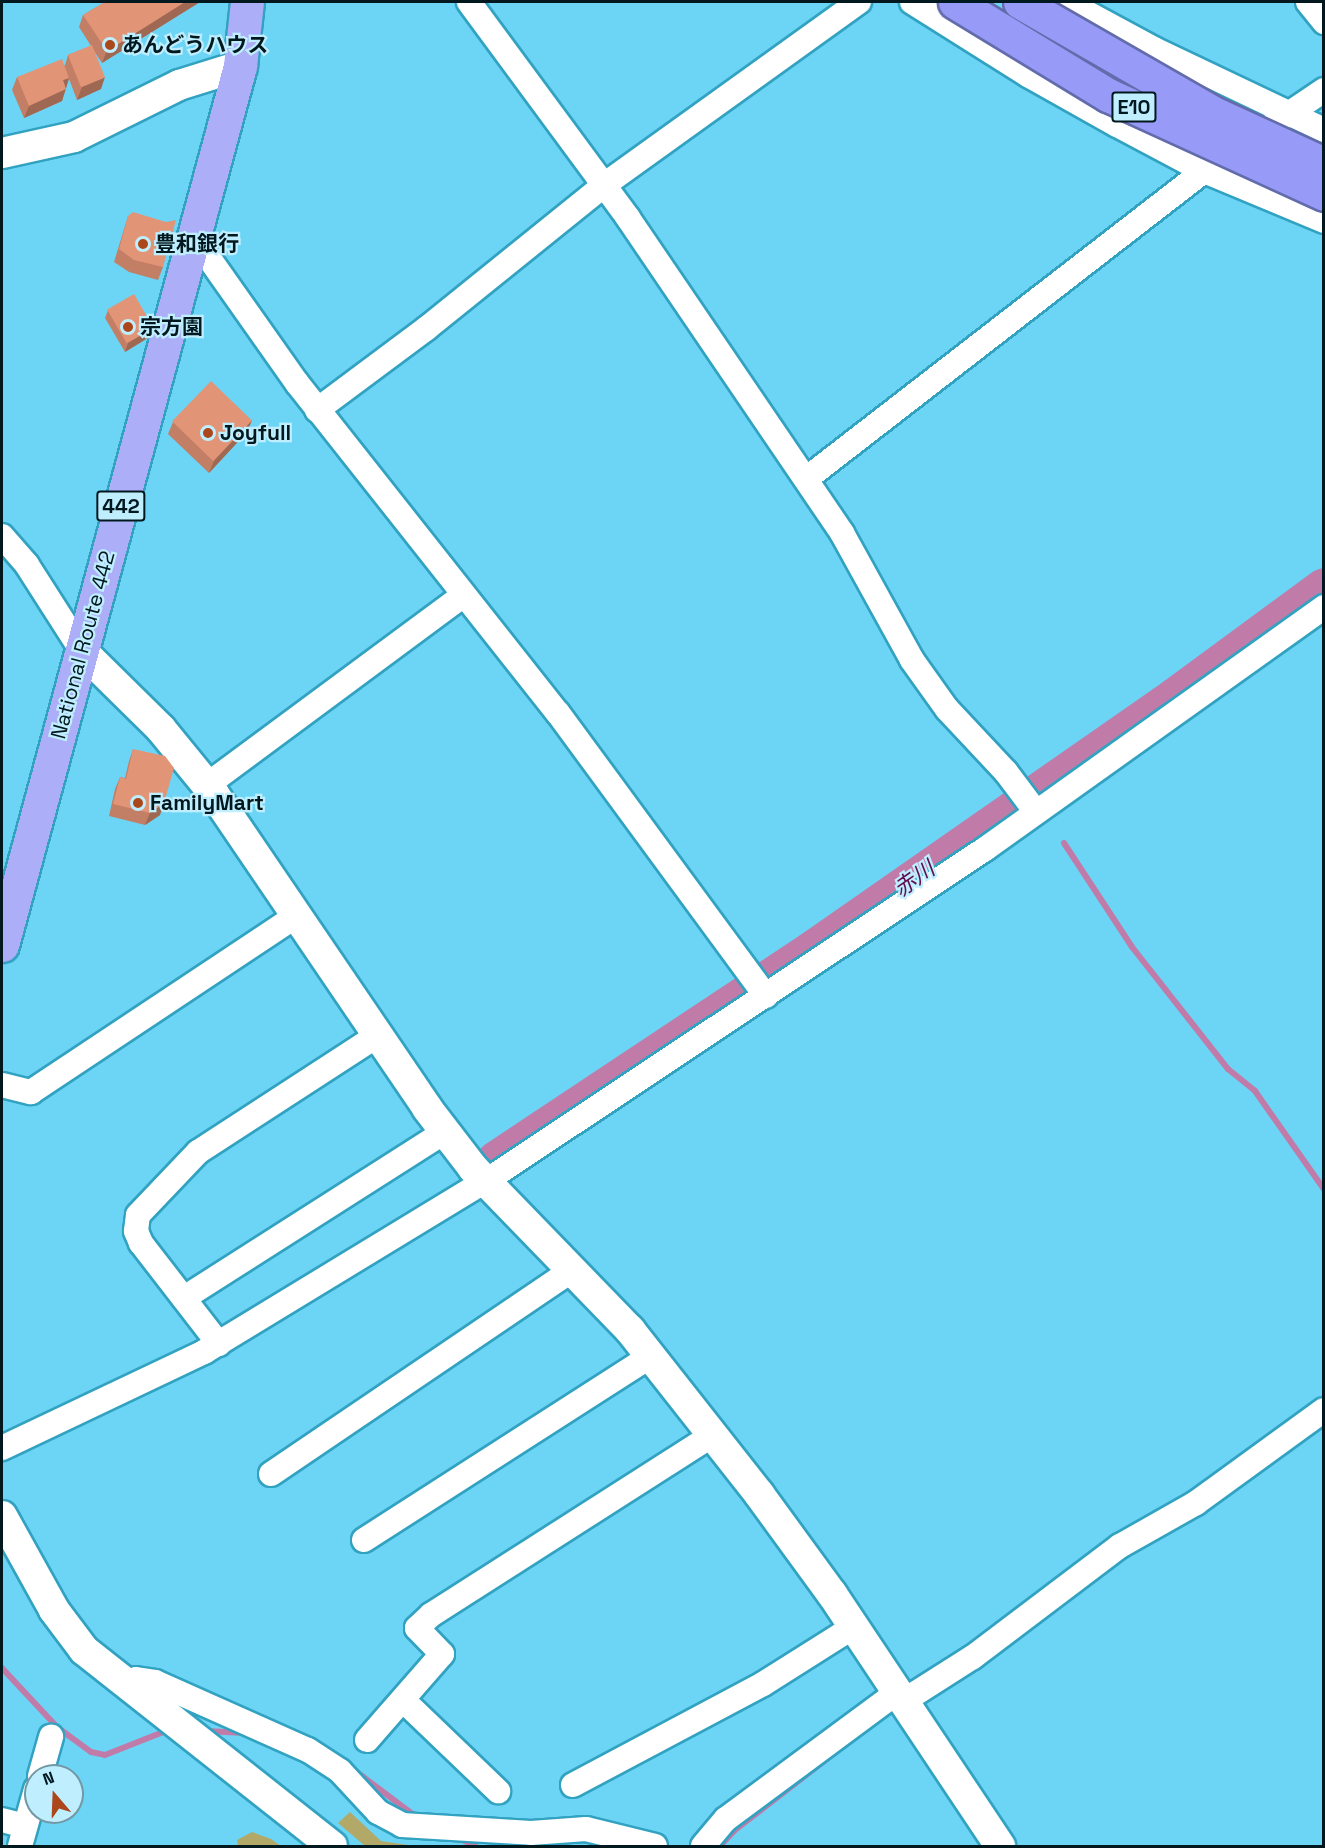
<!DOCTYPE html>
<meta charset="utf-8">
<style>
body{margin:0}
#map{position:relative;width:1325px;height:1848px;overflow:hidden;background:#6cd5f6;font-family:"Space Grotesk","Noto Sans JP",sans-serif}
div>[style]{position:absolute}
.green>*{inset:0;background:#b2a969}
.stream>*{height:6px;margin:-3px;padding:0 3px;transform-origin:3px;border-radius:3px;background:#c07ba8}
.river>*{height:38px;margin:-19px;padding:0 19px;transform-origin:19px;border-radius:19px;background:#c07ba8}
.roads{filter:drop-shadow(2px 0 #32a2c1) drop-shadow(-2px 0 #32a2c1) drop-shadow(0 2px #32a2c1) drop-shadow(0 -2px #32a2c1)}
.minor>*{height:24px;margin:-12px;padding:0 12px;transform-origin:12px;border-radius:12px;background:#fff}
.tertiary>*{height:30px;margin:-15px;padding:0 15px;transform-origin:15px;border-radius:15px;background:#fff}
.trunk>*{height:33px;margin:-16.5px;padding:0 16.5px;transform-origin:16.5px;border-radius:16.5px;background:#acaef8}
.bridges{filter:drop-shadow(2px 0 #636cab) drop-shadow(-2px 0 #636cab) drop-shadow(0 2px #636cab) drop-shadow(0 -2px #636cab)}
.motorway-bridge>*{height:33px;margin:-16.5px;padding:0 16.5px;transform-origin:16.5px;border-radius:16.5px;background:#979af7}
.wall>*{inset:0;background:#c27f66}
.shaded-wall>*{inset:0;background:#9e6853}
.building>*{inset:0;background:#e29477;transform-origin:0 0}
.dots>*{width:16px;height:16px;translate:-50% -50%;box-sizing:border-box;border:3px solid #bfeeff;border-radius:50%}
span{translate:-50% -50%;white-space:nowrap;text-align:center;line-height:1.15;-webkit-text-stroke:4.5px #bfeeff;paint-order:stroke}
.shield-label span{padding:2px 4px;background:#bfeeff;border:2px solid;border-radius:4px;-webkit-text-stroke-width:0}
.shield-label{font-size:20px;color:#02181f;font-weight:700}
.poi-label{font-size:21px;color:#02181f;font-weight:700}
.left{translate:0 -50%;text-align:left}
.street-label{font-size:21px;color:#02181f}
.water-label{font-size:22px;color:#610d4c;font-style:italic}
.frame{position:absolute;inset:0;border:3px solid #02181f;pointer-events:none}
.north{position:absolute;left:24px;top:1764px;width:60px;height:60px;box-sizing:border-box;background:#bfeeff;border:2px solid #7398a5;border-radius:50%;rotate:341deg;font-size:16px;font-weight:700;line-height:24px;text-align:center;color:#02181f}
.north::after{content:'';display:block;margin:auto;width:21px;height:27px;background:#ac461b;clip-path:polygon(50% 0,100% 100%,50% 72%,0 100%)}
</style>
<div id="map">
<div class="green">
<i style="clip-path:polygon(350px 1812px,381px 1841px,415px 1846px,365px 1846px,338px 1823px)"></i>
<i style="clip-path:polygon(252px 1832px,271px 1839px,281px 1846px,238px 1846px,237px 1840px)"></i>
</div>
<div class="stream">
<i style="left:1064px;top:843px;width:124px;rotate:56.8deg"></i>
<i style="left:1132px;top:947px;width:155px;rotate:51.8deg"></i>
<i style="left:1228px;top:1069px;width:35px;rotate:39deg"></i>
<i style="left:1255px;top:1091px;width:120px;rotate:54.9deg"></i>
<i style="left:2px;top:1668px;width:81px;rotate:47deg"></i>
<i style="left:57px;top:1727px;width:42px;rotate:36.3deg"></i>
<i style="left:91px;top:1752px;width:14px;rotate:12deg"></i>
<i style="left:105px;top:1755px;width:68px;rotate:-21.6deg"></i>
<i style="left:205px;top:1731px;width:41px;rotate:2.8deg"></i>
<i style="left:354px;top:1770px;width:76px;rotate:37deg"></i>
<i style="left:456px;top:1837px;width:21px;rotate:25deg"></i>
<i style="left:720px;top:1846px;width:22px;rotate:-47deg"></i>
<i style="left:735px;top:1830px;width:139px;rotate:-37.7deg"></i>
</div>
<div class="river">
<i style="left:496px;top:1160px;width:379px;rotate:-33.6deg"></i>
<i style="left:812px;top:950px;width:430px;rotate:-34.9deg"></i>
<i style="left:1165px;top:704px;width:197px;rotate:-36.3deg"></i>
</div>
<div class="roads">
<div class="minor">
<i style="left:469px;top:2px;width:268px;rotate:53.6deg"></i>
<i style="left:628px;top:218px;width:381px;rotate:55.8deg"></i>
<i style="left:842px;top:533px;width:145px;rotate:61.1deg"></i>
<i style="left:912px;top:660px;width:60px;rotate:54.5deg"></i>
<i style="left:947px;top:709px;width:86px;rotate:46.9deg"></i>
<i style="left:1006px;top:772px;width:50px;rotate:53.1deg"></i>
<i style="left:912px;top:2px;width:137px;rotate:32.2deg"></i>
<i style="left:1028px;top:75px;width:102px;rotate:29.3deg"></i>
<i style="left:1117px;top:125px;width:98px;rotate:27.9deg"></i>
<i style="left:1204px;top:171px;width:130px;rotate:22.6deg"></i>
<i style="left:1067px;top:2px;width:99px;rotate:28.4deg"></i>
<i style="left:1154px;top:49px;width:188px;rotate:25.5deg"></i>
<i style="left:1308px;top:2px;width:26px;rotate:51deg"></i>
<i style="left:194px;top:237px;width:179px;rotate:54.8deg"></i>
<i style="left:297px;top:383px;width:421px;rotate:51.7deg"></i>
<i style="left:558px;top:713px;width:351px;rotate:53.7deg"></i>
<i style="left:317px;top:410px;width:137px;rotate:-36.7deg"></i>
<i style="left:427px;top:328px;width:228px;rotate:-38.9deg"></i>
<i style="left:604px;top:185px;width:314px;rotate:-35.7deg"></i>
<i style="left:806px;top:479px;width:503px;rotate:-37.74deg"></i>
<i style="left:1204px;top:171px;width:145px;rotate:-34deg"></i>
<i style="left:2px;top:536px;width:38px;rotate:49deg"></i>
<i style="left:27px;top:565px;width:102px;rotate:57.4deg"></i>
<i style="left:207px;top:785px;width:317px;rotate:-36.5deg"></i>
<i style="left:2px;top:1085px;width:30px;rotate:14deg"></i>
<i style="left:31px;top:1092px;width:320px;rotate:-33.6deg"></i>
<i style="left:184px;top:1298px;width:309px;rotate:-32.5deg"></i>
<i style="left:219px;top:1344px;width:128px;rotate:-127.7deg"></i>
<i style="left:141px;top:1243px;width:13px;rotate:-113deg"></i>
<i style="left:136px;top:1231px;width:16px;rotate:-83deg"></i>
<i style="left:138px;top:1215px;width:87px;rotate:-46.4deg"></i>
<i style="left:198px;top:1152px;width:215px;rotate:-33deg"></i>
<i style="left:2px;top:1448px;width:224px;rotate:-25.4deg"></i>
<i style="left:204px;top:1352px;width:344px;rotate:-31.3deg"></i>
<i style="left:498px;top:1173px;width:585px;rotate:-33.64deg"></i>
<i style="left:985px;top:849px;width:417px;rotate:-35.5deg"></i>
<i style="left:271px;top:1474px;width:362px;rotate:-34.1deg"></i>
<i style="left:364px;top:1540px;width:341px;rotate:-32.7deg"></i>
<i style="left:128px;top:1687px;width:11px;rotate:-45deg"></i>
<i style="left:136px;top:1679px;width:19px;rotate:9deg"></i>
<i style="left:155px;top:1682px;width:167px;rotate:24deg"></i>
<i style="left:308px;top:1750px;width:38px;rotate:33deg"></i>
<i style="left:340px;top:1771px;width:56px;rotate:47.2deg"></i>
<i style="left:378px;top:1812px;width:27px;rotate:28deg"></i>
<i style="left:402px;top:1825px;width:129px;rotate:3.5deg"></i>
<i style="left:531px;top:1833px;width:55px;rotate:-4.2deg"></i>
<i style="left:586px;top:1829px;width:71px;rotate:13.8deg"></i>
<i style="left:403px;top:1700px;width:132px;rotate:43.8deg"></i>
<i style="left:902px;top:1702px;width:84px;rotate:-32.4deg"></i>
<i style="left:973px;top:1657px;width:184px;rotate:-37.1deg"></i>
<i style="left:1120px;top:1546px;width:87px;rotate:-29.5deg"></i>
<i style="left:1196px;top:1503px;width:158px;rotate:-36deg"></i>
<i style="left:367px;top:1740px;width:114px;rotate:-48.9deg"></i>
<i style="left:442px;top:1654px;width:36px;rotate:-134deg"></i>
<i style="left:417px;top:1628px;width:19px;rotate:-43deg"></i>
<i style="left:431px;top:1615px;width:335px;rotate:-32.6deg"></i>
<i style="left:40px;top:1776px;width:41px;rotate:-74.2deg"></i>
<i style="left:573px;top:1785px;width:215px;rotate:-28deg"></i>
<i style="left:763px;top:1684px;width:107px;rotate:-32.3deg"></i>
<i style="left:2px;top:1820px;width:24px;rotate:15deg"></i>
<i style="left:20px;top:1846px;width:59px;rotate:-74.3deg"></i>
<i style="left:703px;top:1846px;width:35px;rotate:-50deg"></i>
<i style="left:726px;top:1819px;width:212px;rotate:-36.5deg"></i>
</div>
<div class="tertiary">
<i style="left:2px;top:153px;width:74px;rotate:-12.5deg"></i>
<i style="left:74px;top:137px;width:117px;rotate:-26.3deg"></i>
<i style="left:179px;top:85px;width:64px;rotate:-17.3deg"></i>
<i style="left:82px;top:651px;width:111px;rotate:44.6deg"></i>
<i style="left:161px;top:729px;width:84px;rotate:50.8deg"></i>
<i style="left:214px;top:794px;width:379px;rotate:55.8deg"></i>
<i style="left:427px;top:1108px;width:76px;rotate:52.5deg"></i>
<i style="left:473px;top:1168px;width:226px;rotate:45.9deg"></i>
<i style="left:630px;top:1330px;width:209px;rotate:51.8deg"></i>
<i style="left:759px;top:1494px;width:124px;rotate:53.9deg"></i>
<i style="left:832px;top:1594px;width:303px;rotate:56.3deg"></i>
<i style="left:2px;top:1516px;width:107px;rotate:61deg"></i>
<i style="left:54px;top:1610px;width:50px;rotate:53.1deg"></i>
<i style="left:84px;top:1650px;width:316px;rotate:38.3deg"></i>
</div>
<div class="trunk">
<i style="left:2px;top:945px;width:911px;rotate:-74.85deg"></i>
<i style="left:240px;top:66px;width:64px;rotate:-83.8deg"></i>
</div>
</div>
<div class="bridges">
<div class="motorway-bridge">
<i style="left:955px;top:2px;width:179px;rotate:31.3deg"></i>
<i style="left:1108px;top:95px;width:238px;rotate:24.6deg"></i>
<i style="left:1020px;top:2px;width:220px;rotate:29.9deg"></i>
<i style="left:1211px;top:112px;width:124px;rotate:24.7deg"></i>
</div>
</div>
<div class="wall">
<i style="clip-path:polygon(105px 2px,200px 2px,102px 63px,94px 51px,101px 89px,77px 100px,69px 79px,62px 101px,24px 118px,12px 90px,17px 77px,65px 65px,68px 55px,91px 46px,79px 27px,83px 15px)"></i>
<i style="clip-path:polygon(128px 216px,163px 267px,158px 280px,129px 272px,114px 262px)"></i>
<i style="clip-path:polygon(108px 310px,154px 328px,151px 336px,125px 352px,105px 318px)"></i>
<i style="clip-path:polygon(252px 420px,247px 432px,209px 473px,168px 434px,173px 422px)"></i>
<i style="clip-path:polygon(133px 749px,160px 815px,145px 825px,109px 816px,115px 789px,120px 777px,125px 778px,129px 761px)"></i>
</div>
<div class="shaded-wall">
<i style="clip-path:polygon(185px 2px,200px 2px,102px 63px,107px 51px)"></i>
<i style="clip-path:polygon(105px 77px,101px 89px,77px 100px,82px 87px)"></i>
<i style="clip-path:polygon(69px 78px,62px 101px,24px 118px,29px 106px,63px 80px)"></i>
<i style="clip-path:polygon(154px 328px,151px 336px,125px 352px,128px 343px)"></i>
<i style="clip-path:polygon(252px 420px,247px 432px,209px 473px,214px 461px)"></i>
<i style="clip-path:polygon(164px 803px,160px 815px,145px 825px,150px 813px)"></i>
</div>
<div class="building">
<i style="clip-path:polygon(105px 2px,185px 2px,107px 51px,83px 15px)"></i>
<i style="left:92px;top:45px;width:35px;height:26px;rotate:68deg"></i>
<i style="clip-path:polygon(62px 59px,69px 78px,63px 80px,66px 89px,29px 106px,17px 77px)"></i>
<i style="clip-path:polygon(133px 212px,166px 222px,176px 220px,163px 267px,134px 260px,119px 249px,128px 216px)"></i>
<i style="left:134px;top:294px;width:39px;height:31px;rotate:60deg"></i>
<i style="left:211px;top:381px;width:57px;height:56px;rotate:44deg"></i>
<i style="clip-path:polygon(133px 749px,165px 756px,174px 768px,164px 803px,150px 813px,113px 804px,120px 777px,126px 779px)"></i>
</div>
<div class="dots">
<i style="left:110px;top:45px;background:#ac461b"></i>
<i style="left:143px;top:244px;background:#ac461b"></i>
<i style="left:128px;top:327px;background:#ac461b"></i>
<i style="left:208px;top:433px;background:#ac461b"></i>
<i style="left:138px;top:803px;background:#ac461b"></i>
</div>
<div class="shield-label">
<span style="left:1134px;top:107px">E10</span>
<span style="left:121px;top:506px">442</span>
</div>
<div class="poi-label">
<span class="left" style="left:122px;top:45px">あんどうハウス</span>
<span class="left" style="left:155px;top:244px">豊和銀行</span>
<span class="left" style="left:140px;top:327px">宗方園</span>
<span class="left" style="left:220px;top:433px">Joyfull</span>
<span class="left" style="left:150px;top:803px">FamilyMart</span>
</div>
<div class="street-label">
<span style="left:83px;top:645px;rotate:-75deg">National Route 442</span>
</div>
<div class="water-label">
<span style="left:914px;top:879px;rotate:-35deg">赤川</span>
</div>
<div class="frame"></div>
<div class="north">N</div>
</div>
